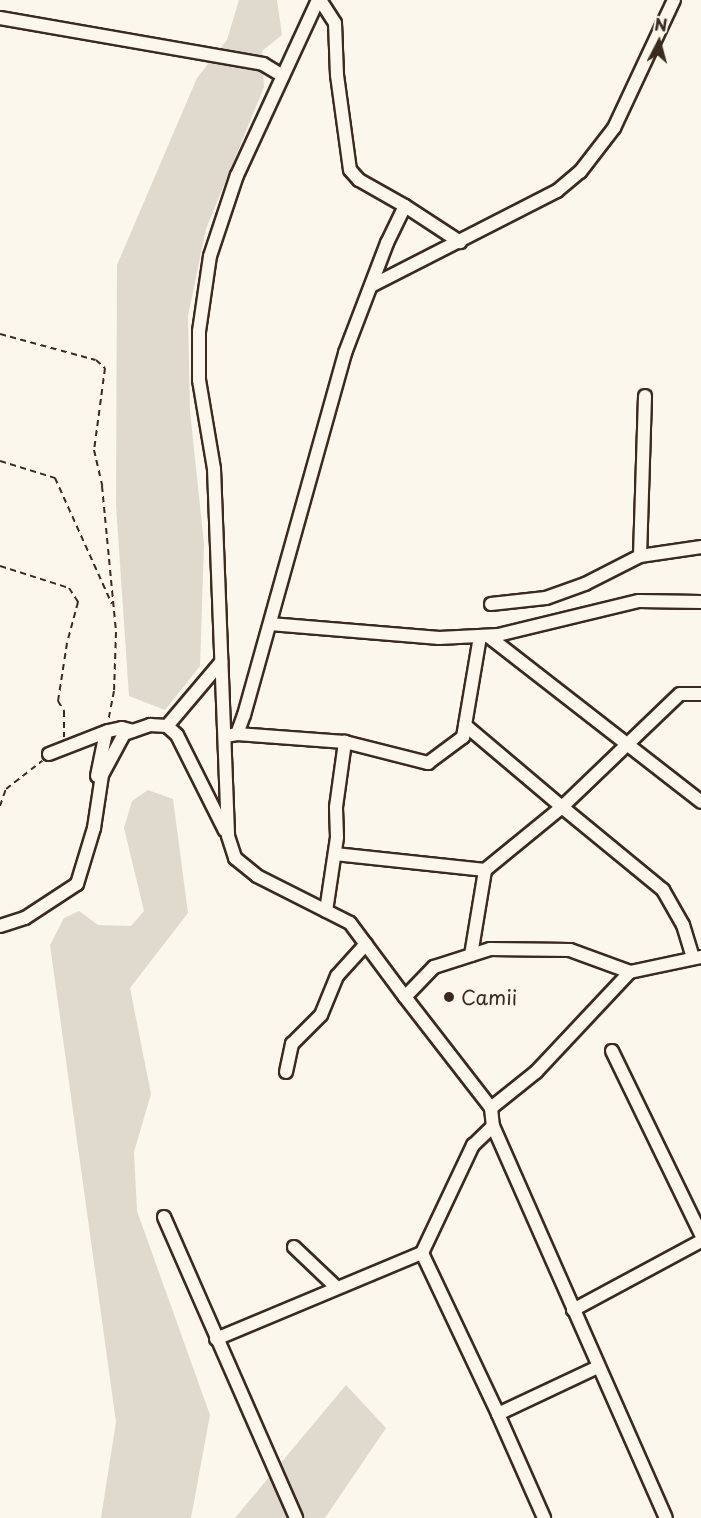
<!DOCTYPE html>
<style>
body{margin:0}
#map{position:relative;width:701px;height:1518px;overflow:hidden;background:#fbf7ec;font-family:"Playpen Sans",sans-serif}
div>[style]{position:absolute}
.green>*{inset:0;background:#dfd9ce}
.path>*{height:2px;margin-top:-1px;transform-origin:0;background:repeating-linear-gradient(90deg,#3b2a1e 0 6px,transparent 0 10.5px)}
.roads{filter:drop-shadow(2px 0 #3b2a1e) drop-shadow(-2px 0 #3b2a1e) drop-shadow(0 2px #3b2a1e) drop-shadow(0 -2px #3b2a1e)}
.minor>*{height:12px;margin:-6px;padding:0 6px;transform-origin:6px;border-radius:6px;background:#fbf7ec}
.dots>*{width:16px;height:16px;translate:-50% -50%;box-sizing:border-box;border:3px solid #fbf7ec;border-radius:50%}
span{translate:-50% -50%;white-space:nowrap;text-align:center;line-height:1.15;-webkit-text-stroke:5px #fbf7ec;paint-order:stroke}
.poi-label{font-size:20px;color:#3b2a1e}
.left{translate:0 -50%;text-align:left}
.north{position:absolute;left:629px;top:12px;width:60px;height:60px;-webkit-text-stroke:4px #fbf7ec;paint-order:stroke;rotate:6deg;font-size:16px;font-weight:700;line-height:24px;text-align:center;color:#3b2a1e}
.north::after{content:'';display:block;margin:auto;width:21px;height:27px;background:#3b2a1e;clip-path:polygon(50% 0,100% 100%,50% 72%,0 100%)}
</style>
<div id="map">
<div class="green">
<i style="clip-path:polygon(239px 0,277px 0,282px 35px,262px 51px,264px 87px,206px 229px,188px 316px,190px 411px,204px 544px,200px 666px,165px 710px,129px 696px,116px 505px,117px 265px,197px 78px,227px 40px)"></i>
<i style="clip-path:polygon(148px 790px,173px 799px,188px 913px,130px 988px,151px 1094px,134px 1152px,137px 1211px,210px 1415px,191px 1518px,101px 1518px,116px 1422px,50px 945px,64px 918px,79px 911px,98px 925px,131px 926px,144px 911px,124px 828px,132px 801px)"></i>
<i style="clip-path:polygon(346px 1385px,386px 1428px,325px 1518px,235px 1518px)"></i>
</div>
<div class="path">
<i style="left:0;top:334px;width:99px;rotate:15.2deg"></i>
<i style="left:96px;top:360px;width:12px;rotate:42deg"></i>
<i style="left:105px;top:368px;width:83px;rotate:97.6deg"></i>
<i style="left:94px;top:450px;width:37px;rotate:77deg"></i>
<i style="left:102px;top:486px;width:147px;rotate:84.5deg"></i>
<i style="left:116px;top:632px;width:59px;rotate:91.9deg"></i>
<i style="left:114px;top:691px;width:31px;rotate:101deg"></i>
<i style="left:0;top:461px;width:58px;rotate:17.2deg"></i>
<i style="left:55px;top:478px;width:138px;rotate:65.7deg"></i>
<i style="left:0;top:566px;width:72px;rotate:17.7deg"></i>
<i style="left:69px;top:588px;width:17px;rotate:57deg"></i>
<i style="left:78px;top:602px;width:42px;rotate:105deg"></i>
<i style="left:67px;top:643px;width:59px;rotate:98.8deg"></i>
<i style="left:58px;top:701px;width:12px;rotate:59deg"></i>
<i style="left:64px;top:711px;width:26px;rotate:90deg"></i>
<i style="left:0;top:806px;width:18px;rotate:-71deg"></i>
<i style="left:6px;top:789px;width:46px;rotate:-37.9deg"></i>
</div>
<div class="roads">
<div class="minor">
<i style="left:318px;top:0;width:193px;rotate:114.8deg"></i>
<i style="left:237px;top:175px;width:85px;rotate:108.4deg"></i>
<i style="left:210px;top:256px;width:76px;rotate:98.3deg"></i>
<i style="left:199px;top:331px;width:49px;rotate:90deg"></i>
<i style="left:199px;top:380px;width:90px;rotate:80.4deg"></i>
<i style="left:214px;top:469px;width:367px;rotate:87.8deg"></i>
<i style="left:228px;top:836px;width:23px;rotate:72deg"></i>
<i style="left:235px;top:858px;width:28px;rotate:39deg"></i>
<i style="left:257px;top:876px;width:104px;rotate:26.8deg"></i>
<i style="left:350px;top:923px;width:92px;rotate:53.4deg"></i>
<i style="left:405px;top:997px;width:42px;rotate:-46deg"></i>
<i style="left:434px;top:967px;width:59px;rotate:-17.8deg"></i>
<i style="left:490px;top:949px;width:80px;rotate:0.7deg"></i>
<i style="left:570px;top:950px;width:64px;rotate:20.1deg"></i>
<i style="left:630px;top:972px;width:73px;rotate:-11.9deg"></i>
<i style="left:0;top:18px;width:267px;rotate:9.9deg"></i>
<i style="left:263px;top:64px;width:23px;rotate:31deg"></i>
<i style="left:405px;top:206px;width:66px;rotate:33.2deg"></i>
<i style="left:371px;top:286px;width:209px;rotate:-27.1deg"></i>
<i style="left:557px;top:191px;width:30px;rotate:-40deg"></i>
<i style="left:580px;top:172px;width:56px;rotate:-52.3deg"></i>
<i style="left:614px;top:128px;width:141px;rotate:-64.9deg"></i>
<i style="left:640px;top:556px;width:160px;rotate:-88.2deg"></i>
<i style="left:491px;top:604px;width:55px;rotate:-6.2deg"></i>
<i style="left:546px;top:598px;width:41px;rotate:-19.7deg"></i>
<i style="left:585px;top:584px;width:62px;rotate:-27deg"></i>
<i style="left:640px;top:556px;width:62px;rotate:-8.4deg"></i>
<i style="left:270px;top:624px;width:170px;rotate:4.7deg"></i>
<i style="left:439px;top:638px;width:59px;rotate:-2.9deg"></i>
<i style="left:498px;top:635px;width:145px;rotate:-13.6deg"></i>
<i style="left:639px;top:601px;width:62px;rotate:0.9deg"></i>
<i style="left:488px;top:636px;width:270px;rotate:37.9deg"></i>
<i style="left:465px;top:725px;width:127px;rotate:40.2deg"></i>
<i style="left:562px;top:807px;width:163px;rotate:-43.8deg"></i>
<i style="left:680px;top:694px;width:21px"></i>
<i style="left:167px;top:726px;width:84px;rotate:-49.8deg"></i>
<i style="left:237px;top:734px;width:108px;rotate:4.2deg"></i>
<i style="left:345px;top:742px;width:86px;rotate:14.2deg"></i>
<i style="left:428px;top:763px;width:44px;rotate:-36.6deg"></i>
<i style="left:463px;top:737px;width:102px;rotate:-80.4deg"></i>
<i style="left:226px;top:736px;width:11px;rotate:-10deg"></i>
<i style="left:237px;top:734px;width:20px;rotate:-70deg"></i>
<i style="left:244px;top:715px;width:376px;rotate:-74.4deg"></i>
<i style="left:345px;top:353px;width:118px;rotate:-69.1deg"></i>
<i style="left:387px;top:243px;width:41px;rotate:-64.1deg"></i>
<i style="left:405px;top:206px;width:53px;rotate:-150.5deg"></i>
<i style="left:359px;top:180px;width:13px;rotate:-132deg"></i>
<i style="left:350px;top:170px;width:96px;rotate:-97.8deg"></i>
<i style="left:337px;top:75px;width:52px;rotate:-92.2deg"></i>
<i style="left:335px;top:23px;width:27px;rotate:-123deg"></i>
<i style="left:49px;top:754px;width:63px;rotate:-21.3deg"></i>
<i style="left:108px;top:731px;width:14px;rotate:-12deg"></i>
<i style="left:122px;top:728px;width:11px;rotate:15deg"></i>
<i style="left:97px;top:776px;width:45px;rotate:-78.4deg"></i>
<i style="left:335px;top:854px;width:151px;rotate:6.1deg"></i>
<i style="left:326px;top:911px;width:75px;rotate:-81.5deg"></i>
<i style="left:337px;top:837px;width:30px;rotate:-92deg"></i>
<i style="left:336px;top:807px;width:66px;rotate:-82.1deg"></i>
<i style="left:0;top:926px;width:26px;rotate:-18deg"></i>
<i style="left:25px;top:918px;width:62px;rotate:-33.2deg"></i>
<i style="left:77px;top:884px;width:59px;rotate:-73.1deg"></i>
<i style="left:94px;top:828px;width:54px;rotate:-81.4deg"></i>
<i style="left:102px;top:775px;width:47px;rotate:-61.8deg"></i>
<i style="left:124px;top:734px;width:28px;rotate:-19deg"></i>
<i style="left:150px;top:725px;width:17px;rotate:3deg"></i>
<i style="left:167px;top:726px;width:13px;rotate:42deg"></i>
<i style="left:177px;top:735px;width:107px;rotate:63.4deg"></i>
<i style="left:471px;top:955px;width:86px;rotate:-80.6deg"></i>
<i style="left:485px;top:870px;width:99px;rotate:-39.3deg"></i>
<i style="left:562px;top:807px;width:131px;rotate:39.4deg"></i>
<i style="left:663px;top:890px;width:40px;rotate:60.3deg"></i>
<i style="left:683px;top:925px;width:34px;rotate:73deg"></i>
<i style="left:405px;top:997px;width:140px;rotate:52.2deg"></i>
<i style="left:491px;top:1108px;width:18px;rotate:84deg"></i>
<i style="left:493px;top:1126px;width:428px;rotate:66.2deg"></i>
<i style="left:612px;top:1051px;width:203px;rotate:64.1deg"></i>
<i style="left:286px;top:1072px;width:29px;rotate:-78deg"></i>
<i style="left:292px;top:1044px;width:41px;rotate:-45deg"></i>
<i style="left:321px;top:1015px;width:42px;rotate:-67.7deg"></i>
<i style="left:337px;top:976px;width:43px;rotate:-47.8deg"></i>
<i style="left:491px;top:1108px;width:58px;rotate:-38.7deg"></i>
<i style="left:536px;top:1072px;width:137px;rotate:-46.8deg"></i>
<i style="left:493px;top:1126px;width:28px;rotate:136deg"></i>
<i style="left:473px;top:1145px;width:119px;rotate:115.3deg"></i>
<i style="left:422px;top:1253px;width:178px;rotate:64.7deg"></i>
<i style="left:498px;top:1414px;width:110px;rotate:-25.2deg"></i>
<i style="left:164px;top:1217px;width:329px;rotate:66.3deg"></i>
<i style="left:294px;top:1247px;width:59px;rotate:43.6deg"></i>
<i style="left:573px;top:1310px;width:145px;rotate:-28.3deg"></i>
<i style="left:216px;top:1339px;width:223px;rotate:-22.7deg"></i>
<i style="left:498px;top:1414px;width:114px;rotate:66.1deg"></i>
</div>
</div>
<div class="dots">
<i style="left:449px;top:997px;background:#3b2a1e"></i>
</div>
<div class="poi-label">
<span class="left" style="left:461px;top:997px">Camii</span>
</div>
<div class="north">N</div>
</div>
